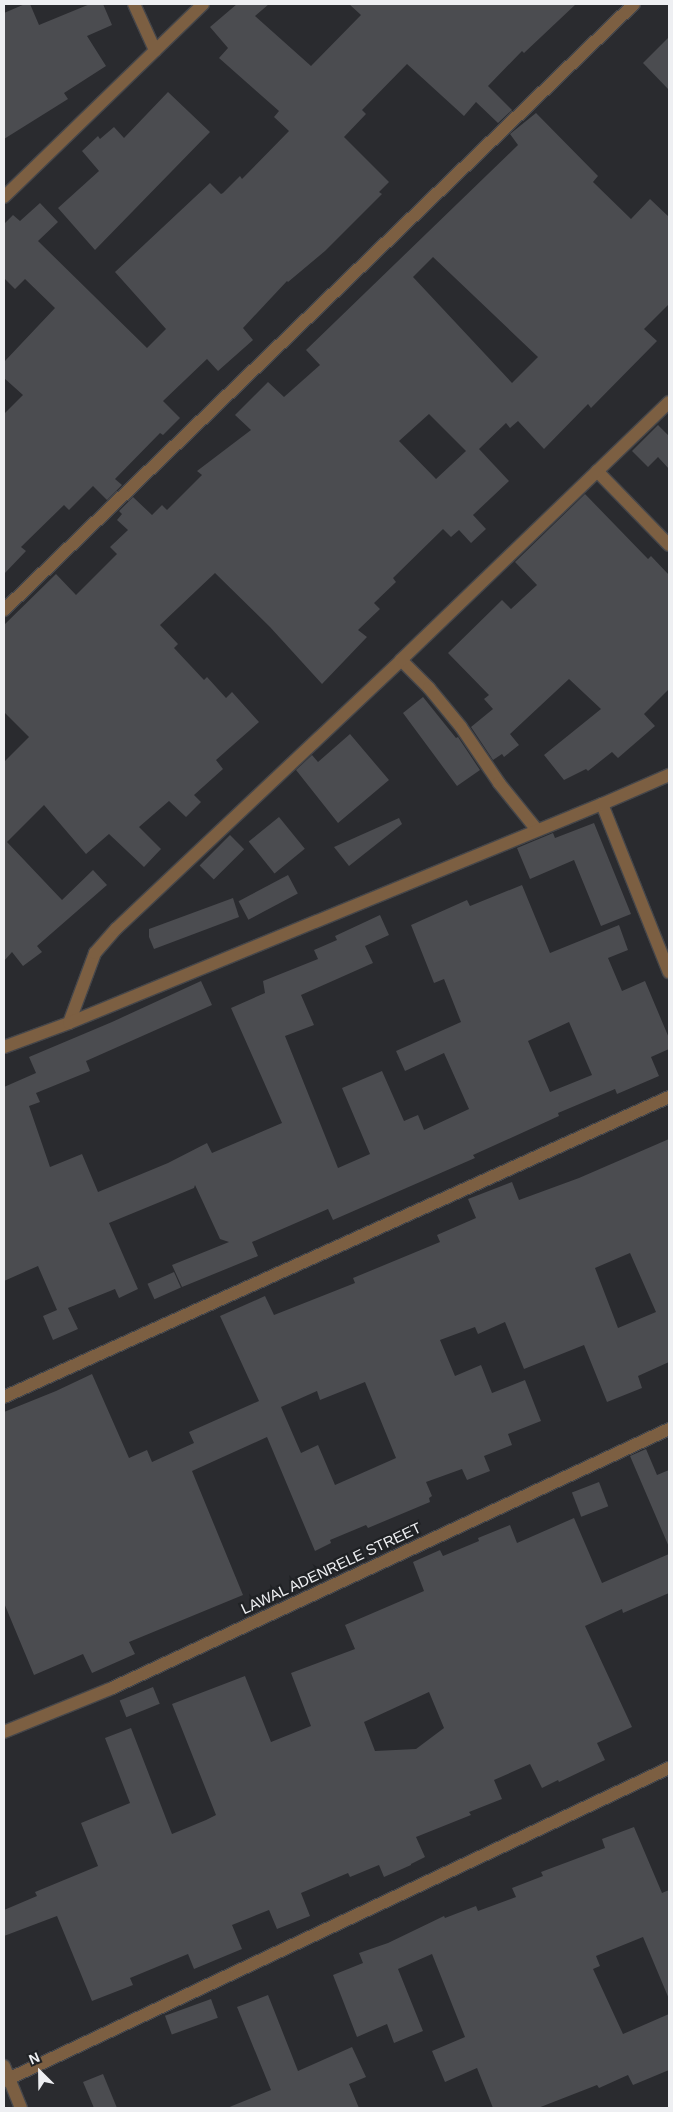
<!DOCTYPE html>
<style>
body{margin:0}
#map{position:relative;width:673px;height:2112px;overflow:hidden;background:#2a2b2f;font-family:Helvetica,sans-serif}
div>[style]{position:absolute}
.building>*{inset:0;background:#4b4c50;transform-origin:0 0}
.roads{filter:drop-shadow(1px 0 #45464a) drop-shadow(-1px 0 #45464a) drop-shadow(0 1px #45464a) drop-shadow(0 -1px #45464a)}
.minor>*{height:12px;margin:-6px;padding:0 6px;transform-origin:6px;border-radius:6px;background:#7c5f42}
.tertiary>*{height:12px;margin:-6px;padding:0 6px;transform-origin:6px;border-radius:6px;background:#7c5f42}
span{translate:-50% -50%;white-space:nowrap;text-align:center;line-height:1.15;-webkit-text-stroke:4.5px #202225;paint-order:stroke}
.street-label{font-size:15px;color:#eeeff2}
.frame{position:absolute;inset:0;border:5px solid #eeeff2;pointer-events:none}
.north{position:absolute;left:15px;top:2047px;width:50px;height:50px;-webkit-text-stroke:4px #202225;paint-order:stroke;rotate:337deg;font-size:14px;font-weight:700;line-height:20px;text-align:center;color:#eeeff2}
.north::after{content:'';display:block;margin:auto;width:18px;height:22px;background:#eeeff2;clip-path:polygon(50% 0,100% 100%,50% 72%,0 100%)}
</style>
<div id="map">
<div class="building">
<i style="clip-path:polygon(25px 4px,30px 4px,39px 25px,90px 4px,103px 4px,112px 25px,87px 36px,106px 66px,64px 93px,68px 99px,4px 139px,4px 13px)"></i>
<i style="clip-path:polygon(237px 4px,269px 4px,255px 16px,311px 66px,361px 15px,349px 4px,576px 4px,524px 53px,522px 51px,488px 86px,512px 110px,498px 123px,476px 102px,464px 116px,407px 64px,362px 110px,366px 114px,344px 137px,389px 182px,379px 192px,382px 194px,325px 251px,288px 282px,287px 281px,243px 328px,253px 340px,218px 371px,207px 359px,163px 401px,180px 418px,163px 435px,160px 433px,115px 479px,122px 485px,107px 500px,93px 486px,69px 510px,64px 505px,21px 547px,26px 551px,4px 574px,4px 414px,23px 395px,4px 378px,4px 362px,55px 308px,25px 279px,15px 289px,4px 278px,4px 224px,13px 215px,20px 221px,40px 203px,58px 222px,38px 241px,147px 348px,166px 329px,115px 272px,210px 183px,221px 194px,223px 193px,240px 176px,242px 179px,289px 131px,274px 117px,279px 111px,219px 58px,228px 48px,210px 27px)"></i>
<i style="clip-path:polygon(669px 37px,669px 90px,643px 63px)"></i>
<i style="clip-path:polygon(168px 92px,210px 132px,95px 250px,58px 208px,99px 171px,82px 151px,98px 136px,100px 139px,114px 127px,124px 138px)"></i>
<i style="clip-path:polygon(evenodd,536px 113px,598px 176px,593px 182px,631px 219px,650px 199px,669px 217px,669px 304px,644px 329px,657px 341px,591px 408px,588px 404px,544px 449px,518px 421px,510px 428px,506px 423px,479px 449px,509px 481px,473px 515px,486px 529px,471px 543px,459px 530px,451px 537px,443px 529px,393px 578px,396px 582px,374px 603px,380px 609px,358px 630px,367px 637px,322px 684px,270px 627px,215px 573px,160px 625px,178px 644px,174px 648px,204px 680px,207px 677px,226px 698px,232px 692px,259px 722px,216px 760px,223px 769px,194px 795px,201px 802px,186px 817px,169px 801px,139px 827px,161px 849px,144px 867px,109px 834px,86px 854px,44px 805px,7px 842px,62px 900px,93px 870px,107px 885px,37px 946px,42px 952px,23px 966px,12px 952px,4px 961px,4px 762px,29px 737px,4px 712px,4px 625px,56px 574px,76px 595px,117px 554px,110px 547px,128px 530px,117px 520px,122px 514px,119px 511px,133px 497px,152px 515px,162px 505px,167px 510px,202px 475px,197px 471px,251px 430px,235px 415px,268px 382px,284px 397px,320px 365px,306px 350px,518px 145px,510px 134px,536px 113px,433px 257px,538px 357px,512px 383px,413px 277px,433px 257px,536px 113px,429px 414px,466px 451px,436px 479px,399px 441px,429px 414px)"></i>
<i style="clip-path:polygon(658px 425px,669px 436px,669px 469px,658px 457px,648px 467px,632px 451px)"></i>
<i style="clip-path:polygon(585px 494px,648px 559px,651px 556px,669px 575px,669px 689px,644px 714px,655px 726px,618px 758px,612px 752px,588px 771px,586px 769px,564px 780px,544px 755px,601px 709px,569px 679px,510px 734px,519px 745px,504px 757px,502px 754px,493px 760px,471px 727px,493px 709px,484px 699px,489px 695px,448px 653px,502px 600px,511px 609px,537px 585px,515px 562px)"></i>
<i style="clip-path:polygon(423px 697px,456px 738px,458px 737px,480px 770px,457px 786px,403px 713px)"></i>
<i style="clip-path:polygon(350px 734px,389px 780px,338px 823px,296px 770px,312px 755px,318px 762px)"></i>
<i style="left:279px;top:817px;width:41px;height:39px;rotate:51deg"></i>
<i style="clip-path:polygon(399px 818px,402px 824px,349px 866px,334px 847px)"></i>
<i style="clip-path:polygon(594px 823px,631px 914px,601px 926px,574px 860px,530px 879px,517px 848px,553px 833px,555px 838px)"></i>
<i style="left:230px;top:835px;width:20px;height:43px;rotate:45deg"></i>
<i style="left:288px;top:875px;width:21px;height:56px;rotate:62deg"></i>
<i style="clip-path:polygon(evenodd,522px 885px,550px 953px,619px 925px,628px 950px,608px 958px,622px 991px,645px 981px,669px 1038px,669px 1049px,651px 1057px,659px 1076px,617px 1094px,615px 1089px,558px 1113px,559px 1116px,473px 1155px,475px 1158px,333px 1220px,328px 1209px,252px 1242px,258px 1256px,182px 1287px,172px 1265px,229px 1242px,220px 1239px,195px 1185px,194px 1188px,109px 1223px,138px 1289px,119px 1298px,115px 1289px,68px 1308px,78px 1329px,53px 1340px,43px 1316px,57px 1310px,38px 1266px,4px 1281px,4px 1087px,36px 1073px,29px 1057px,112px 1022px,201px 981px,212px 1005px,86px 1061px,90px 1071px,36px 1093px,40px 1102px,29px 1106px,50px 1167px,82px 1154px,98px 1192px,168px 1163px,207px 1143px,212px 1153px,282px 1123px,231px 1008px,265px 993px,263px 981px,318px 959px,314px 950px,337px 940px,335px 936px,380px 915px,389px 935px,365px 946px,373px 963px,301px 995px,314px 1025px,285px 1036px,338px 1168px,370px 1154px,342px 1088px,382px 1071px,404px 1121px,418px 1115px,424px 1130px,469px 1109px,444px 1053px,405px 1071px,396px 1051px,461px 1022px,444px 979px,434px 983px,411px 925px,467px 900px,470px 906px,522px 885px,569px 1022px,592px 1075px,550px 1092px,528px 1041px,569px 1022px)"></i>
<i style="clip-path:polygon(233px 898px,239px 917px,154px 949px,149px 937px,149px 929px)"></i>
<i style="clip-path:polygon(evenodd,669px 1139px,669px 1362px,638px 1376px,642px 1388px,607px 1402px,584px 1345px,524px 1369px,505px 1322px,478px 1334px,475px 1327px,440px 1340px,455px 1376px,481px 1365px,492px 1393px,525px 1380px,541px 1421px,508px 1434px,512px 1445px,484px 1456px,490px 1471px,467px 1480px,462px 1469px,426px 1482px,432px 1496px,429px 1498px,430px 1502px,368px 1528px,366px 1525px,330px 1540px,331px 1543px,315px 1551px,267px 1437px,192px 1471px,243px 1595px,129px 1642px,135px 1654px,92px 1673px,83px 1654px,34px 1675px,4px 1603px,4px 1412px,56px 1391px,92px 1374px,129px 1458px,147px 1450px,152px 1462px,194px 1443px,189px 1432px,259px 1401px,220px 1316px,265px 1296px,274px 1315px,355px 1283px,353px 1278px,440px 1242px,437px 1235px,476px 1218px,468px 1199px,512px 1182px,519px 1200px,579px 1178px,669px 1139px,630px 1253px,656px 1312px,618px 1328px,595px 1268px,630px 1253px,669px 1139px,365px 1382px,396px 1458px,335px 1485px,318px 1445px,301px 1453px,281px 1407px,317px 1391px,320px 1400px,365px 1382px)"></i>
<i style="left:174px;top:1272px;width:17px;height:29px;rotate:66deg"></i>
<i style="clip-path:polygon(646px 1449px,657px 1475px,669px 1470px,669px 1547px,630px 1456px)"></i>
<i style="left:599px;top:1482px;width:26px;height:29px;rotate:69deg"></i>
<i style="clip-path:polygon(evenodd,574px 1518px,602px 1583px,669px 1554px,669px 1593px,623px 1613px,622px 1609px,585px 1626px,632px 1727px,597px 1743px,605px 1760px,559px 1782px,558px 1780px,542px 1788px,530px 1764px,494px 1780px,502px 1799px,469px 1812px,471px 1815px,416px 1837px,425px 1857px,411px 1864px,411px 1865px,384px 1877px,379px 1865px,350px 1877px,348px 1873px,301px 1893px,310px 1916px,277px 1929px,269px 1910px,232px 1925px,242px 1949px,194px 1969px,188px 1954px,130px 1978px,133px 1985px,92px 2001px,57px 1916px,4px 1936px,4px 1910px,37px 1896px,35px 1892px,98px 1866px,81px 1823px,130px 1803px,105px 1738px,131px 1728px,172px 1834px,206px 1820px,216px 1815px,172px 1704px,245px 1676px,271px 1742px,311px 1726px,291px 1673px,355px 1649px,345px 1625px,424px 1591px,413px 1562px,440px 1550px,443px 1556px,479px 1541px,478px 1538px,510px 1525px,517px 1543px,574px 1518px,429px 1692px,444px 1728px,416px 1749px,375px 1751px,364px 1722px,429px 1692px)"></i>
<i style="left:153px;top:1687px;width:18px;height:36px;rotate:68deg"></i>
<i style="clip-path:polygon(634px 1827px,662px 1893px,669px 1890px,669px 1999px,643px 1937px,596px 1956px,600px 1966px,593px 1969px,623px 2034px,669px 2014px,669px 2070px,633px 2085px,628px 2075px,599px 2088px,597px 2085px,538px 2108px,493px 2108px,477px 2068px,445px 2082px,432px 2051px,465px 2037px,432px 1954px,398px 1969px,423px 2031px,394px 2043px,387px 2024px,357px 2037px,333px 1975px,363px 1963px,359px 1953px,388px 1943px,444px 1916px,445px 1918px,476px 1906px,478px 1911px,516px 1897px,512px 1888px,543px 1876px,541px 1872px,605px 1848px,602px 1839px)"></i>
<i style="clip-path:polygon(268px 1995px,298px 2071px,352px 2047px,366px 2077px,349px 2084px,359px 2108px,227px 2108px,271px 2090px,237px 2007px)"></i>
<i style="left:211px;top:1999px;width:20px;height:49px;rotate:70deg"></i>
<i style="clip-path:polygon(103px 2074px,117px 2108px,94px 2108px,83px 2082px)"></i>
</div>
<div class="roads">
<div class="minor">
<i style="left:134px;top:4px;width:51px;rotate:65.5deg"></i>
<i style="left:4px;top:197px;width:277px;rotate:-44.1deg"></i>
<i style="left:597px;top:471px;width:103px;rotate:45.8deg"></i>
<i style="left:4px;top:610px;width:874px;rotate:-43.89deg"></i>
<i style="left:401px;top:660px;width:40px;rotate:45deg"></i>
<i style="left:429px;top:688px;width:50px;rotate:50.6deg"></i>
<i style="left:461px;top:727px;width:68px;rotate:55.8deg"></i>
<i style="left:499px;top:783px;width:60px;rotate:51deg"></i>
<i style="left:602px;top:804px;width:181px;rotate:68.3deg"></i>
<i style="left:69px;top:1023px;width:75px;rotate:-69.6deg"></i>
<i style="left:95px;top:953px;width:32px;rotate:-49deg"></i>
<i style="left:116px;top:929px;width:392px;rotate:-43.3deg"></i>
<i style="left:401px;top:660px;width:372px;rotate:-43.9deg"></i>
<i style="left:4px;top:1397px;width:730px;rotate:-24.28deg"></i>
<i style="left:4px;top:1732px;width:114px;rotate:-22.1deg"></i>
<i style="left:110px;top:1689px;width:617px;rotate:-24.94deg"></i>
<i style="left:4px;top:2066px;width:45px;rotate:68deg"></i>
<i style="left:4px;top:2081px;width:735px;rotate:-25.21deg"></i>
</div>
<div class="tertiary">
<i style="left:4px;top:1047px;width:69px;rotate:-20.3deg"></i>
<i style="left:69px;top:1023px;width:576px;rotate:-22.34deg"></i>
<i style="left:602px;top:804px;width:73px;rotate:-23.4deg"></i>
</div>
</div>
<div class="street-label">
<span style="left:331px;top:1568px;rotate:-25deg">LAWAL ADENRELE STREET</span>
</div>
<div class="frame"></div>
<div class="north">N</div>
</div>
